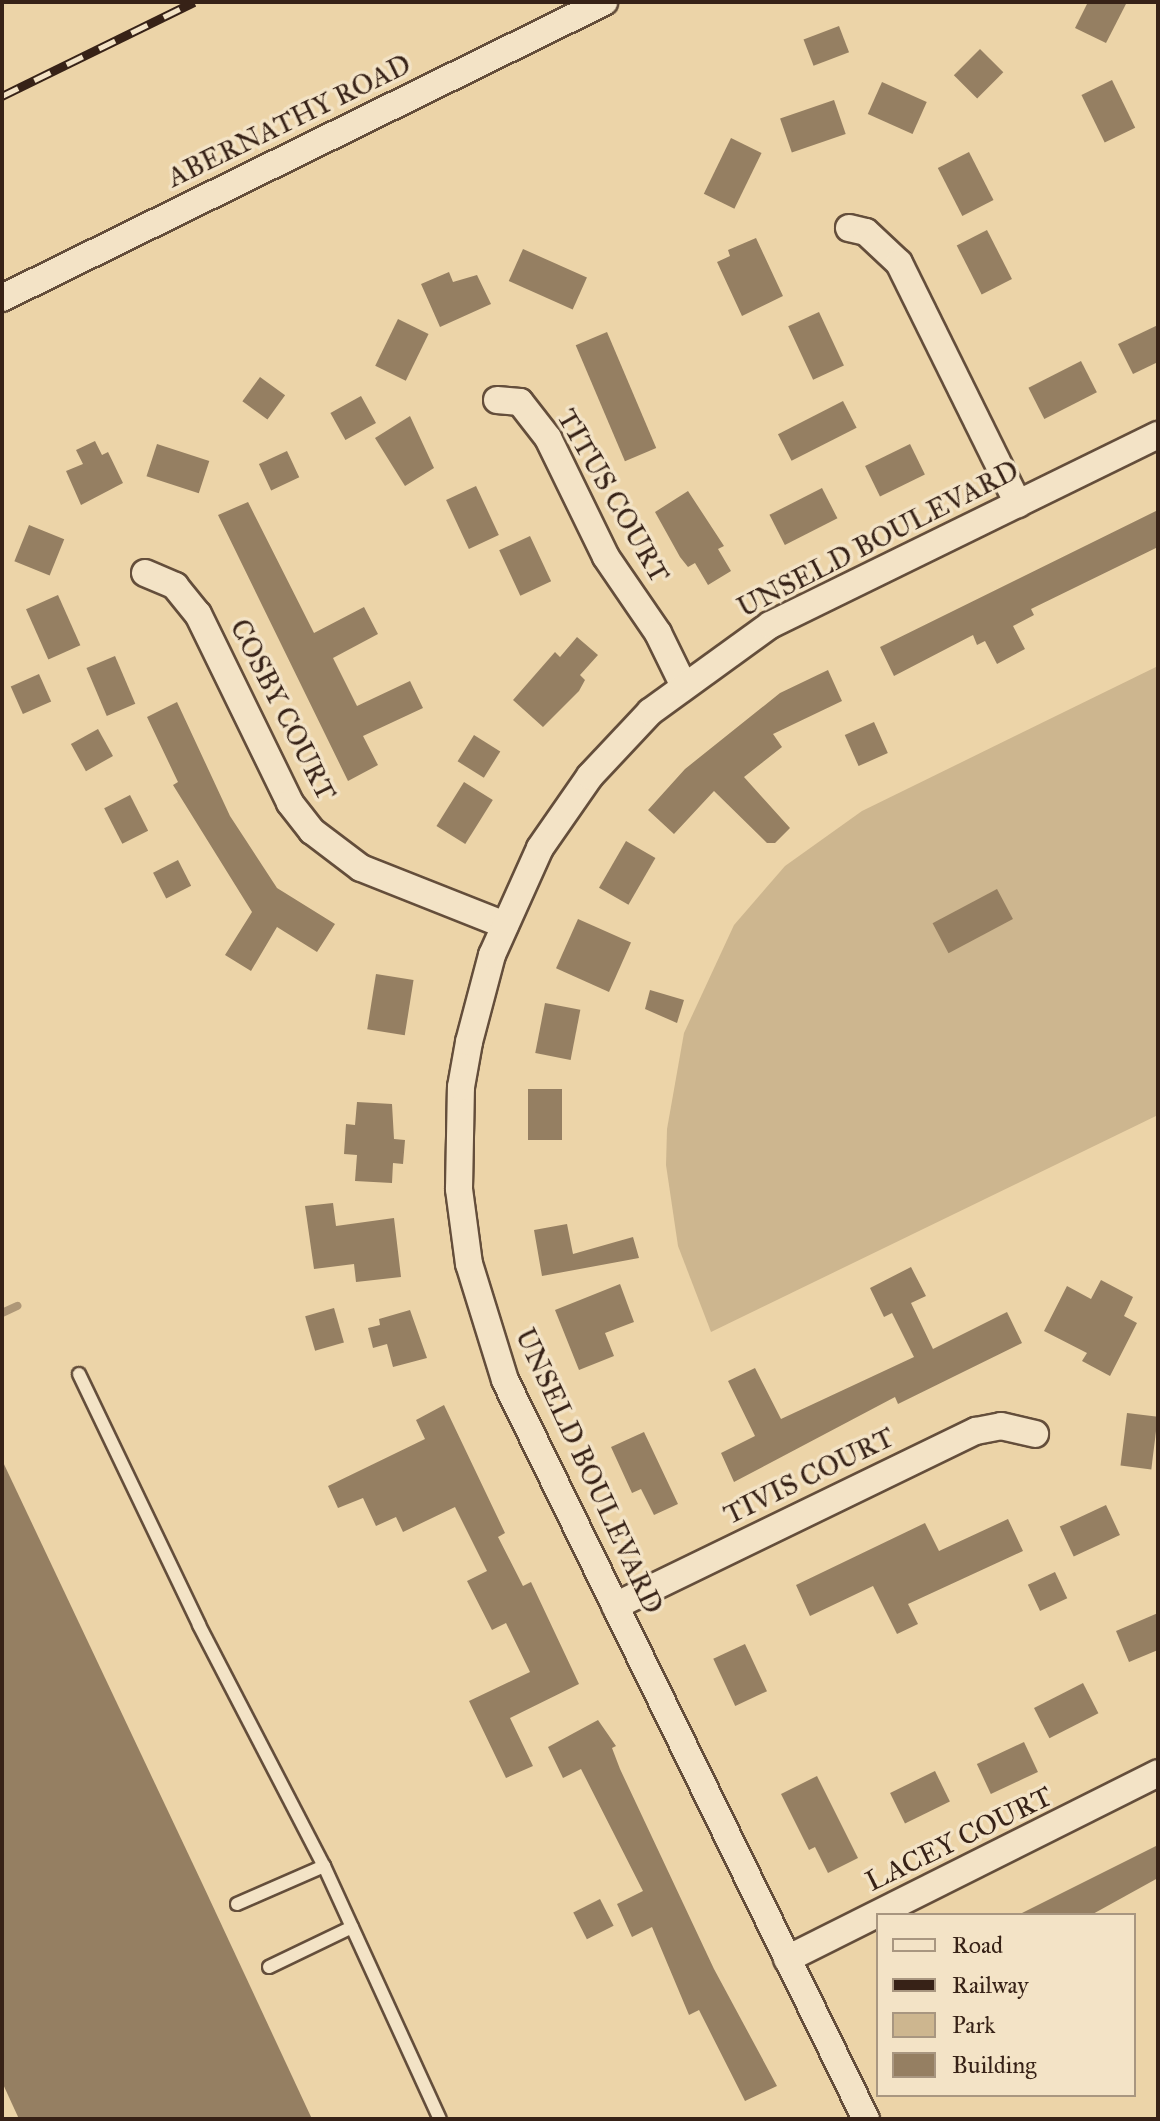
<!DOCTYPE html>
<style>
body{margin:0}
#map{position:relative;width:1160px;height:2121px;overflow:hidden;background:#ecd4a8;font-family:"IM FELL Great Primer",serif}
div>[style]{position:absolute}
.green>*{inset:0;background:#cdb68f}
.stream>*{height:8px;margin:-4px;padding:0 4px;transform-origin:4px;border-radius:4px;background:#ae9777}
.building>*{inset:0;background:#957f62;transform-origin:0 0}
.roads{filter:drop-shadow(2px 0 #644e3b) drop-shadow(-2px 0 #644e3b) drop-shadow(0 2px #644e3b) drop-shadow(0 -2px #644e3b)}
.service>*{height:12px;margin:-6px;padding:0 6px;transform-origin:6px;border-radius:6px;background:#f3e3c6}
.minor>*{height:26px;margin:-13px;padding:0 13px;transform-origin:13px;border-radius:13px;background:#f3e3c6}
.rail>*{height:9px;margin-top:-4.5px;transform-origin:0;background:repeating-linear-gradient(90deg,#f3e3c6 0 18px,#372217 0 36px);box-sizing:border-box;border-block:2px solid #372217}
span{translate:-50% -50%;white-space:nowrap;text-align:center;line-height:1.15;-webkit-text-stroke:7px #f3e3c6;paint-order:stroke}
.street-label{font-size:28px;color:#372217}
.frame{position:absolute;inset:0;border:4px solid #372217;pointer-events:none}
.legend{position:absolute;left:876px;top:1913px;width:260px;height:184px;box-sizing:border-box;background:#f3e3c6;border:2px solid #a89680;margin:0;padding:10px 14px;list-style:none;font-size:24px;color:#372217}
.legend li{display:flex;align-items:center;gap:16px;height:40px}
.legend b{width:40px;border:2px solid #a89680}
</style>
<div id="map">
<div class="green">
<i style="clip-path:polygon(1158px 666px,1158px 1115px,711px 1332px,678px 1246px,666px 1165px,667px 1129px,684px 1033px,734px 925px,785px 866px,862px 811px)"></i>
</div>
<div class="stream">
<i style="left:2px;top:1313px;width:17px;rotate:-25deg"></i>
</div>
<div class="building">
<i style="clip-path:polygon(1088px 2px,1127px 2px,1106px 43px,1075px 28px)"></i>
<i style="left:839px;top:26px;width:28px;height:38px;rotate:69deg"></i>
<i style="left:980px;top:49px;width:33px;height:37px;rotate:45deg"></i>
<i style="left:1112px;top:80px;width:53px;height:34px;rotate:64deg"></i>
<i style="left:882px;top:82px;width:49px;height:35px;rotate:24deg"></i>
<i style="left:834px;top:100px;width:36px;height:57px;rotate:71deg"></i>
<i style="left:731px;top:138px;width:34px;height:62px;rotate:26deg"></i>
<i style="left:969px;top:152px;width:54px;height:35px;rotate:63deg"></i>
<i style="left:987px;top:230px;width:55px;height:34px;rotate:63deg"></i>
<i style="clip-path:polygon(756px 238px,783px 296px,742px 316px,717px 262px,730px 256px,728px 250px)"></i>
<i style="left:523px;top:249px;width:70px;height:35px;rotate:24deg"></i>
<i style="clip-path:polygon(449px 272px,453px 282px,477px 275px,491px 304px,440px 327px,421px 284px)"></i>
<i style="left:819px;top:312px;width:59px;height:34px;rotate:65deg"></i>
<i style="left:398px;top:319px;width:34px;height:52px;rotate:26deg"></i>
<i style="clip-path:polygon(1158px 325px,1158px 362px,1133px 374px,1118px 344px)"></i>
<i style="left:607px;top:332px;width:126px;height:34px;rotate:67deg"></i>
<i style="left:1081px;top:361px;width:35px;height:59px;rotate:63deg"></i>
<i style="left:260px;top:377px;width:31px;height:30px;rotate:36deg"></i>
<i style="left:361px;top:396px;width:31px;height:35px;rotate:61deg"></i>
<i style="left:843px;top:401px;width:30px;height:73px;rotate:63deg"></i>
<i style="clip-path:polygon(410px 416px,434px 468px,405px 486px,375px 438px)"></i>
<i style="clip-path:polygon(95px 441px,102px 455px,108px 452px,123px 483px,81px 505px,66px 471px,83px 464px,76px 450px)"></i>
<i style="left:157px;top:444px;width:55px;height:34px;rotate:18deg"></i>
<i style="left:910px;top:444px;width:34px;height:50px;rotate:64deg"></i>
<i style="left:287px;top:451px;width:29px;height:31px;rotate:65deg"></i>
<i style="left:476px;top:486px;width:54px;height:33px;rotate:65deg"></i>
<i style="left:822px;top:488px;width:34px;height:59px;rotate:63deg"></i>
<i style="clip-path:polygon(688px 491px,724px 546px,718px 549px,731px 571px,708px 585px,695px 563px,688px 567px,680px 557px,655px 512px)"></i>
<i style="clip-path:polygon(248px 502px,314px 633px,364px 607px,378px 634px,333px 658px,357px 706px,410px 681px,423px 708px,363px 736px,378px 765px,348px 781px,218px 515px)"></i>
<i style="clip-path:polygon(1158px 510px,1158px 547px,1031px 609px,1034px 615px,1013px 626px,1025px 649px,997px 664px,985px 641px,977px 645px,973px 635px,894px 676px,880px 647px)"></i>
<i style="left:29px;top:525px;width:38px;height:39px;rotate:22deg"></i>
<i style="left:530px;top:536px;width:50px;height:34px;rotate:65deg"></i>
<i style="left:58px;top:595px;width:55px;height:35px;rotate:66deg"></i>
<i style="clip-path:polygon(577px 637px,598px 655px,580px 675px,585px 680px,579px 691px,543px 727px,513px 700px,555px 652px,560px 657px)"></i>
<i style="left:115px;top:656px;width:52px;height:31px;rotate:67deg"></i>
<i style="clip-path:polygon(828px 670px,842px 701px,773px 734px,782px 747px,744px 777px,790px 828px,775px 843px,767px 843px,714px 791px,674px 834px,648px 810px,685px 769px,780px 693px)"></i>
<i style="left:39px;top:674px;width:30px;height:31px;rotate:66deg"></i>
<i style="clip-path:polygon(177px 702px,230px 816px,277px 888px,335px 924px,317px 952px,277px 927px,251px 971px,225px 955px,252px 912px,173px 785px,178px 782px,147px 717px)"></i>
<i style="left:874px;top:722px;width:34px;height:32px;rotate:66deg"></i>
<i style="left:98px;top:729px;width:31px;height:31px;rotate:61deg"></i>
<i style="left:474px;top:735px;width:31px;height:31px;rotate:32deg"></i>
<i style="left:464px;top:782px;width:34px;height:52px;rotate:32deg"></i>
<i style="left:130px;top:795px;width:40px;height:29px;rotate:63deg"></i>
<i style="left:626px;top:841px;width:34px;height:54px;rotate:30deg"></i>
<i style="left:178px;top:860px;width:29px;height:28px;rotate:63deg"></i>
<i style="left:997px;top:889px;width:34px;height:73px;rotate:62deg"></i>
<i style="left:578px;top:919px;width:58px;height:54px;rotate:24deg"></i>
<i style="left:376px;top:974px;width:38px;height:56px;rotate:9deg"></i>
<i style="clip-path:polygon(650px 990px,684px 1000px,677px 1023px,645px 1009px)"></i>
<i style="left:545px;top:1003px;width:36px;height:51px;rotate:11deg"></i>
<i style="left:528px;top:1089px;width:34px;height:51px"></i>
<i style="clip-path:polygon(357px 1102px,392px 1104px,394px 1139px,405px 1140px,403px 1164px,393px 1163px,392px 1183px,355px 1181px,357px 1155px,344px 1154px,346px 1124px,355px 1125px)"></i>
<i style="clip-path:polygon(333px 1203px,336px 1226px,394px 1218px,401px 1277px,356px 1282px,354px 1264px,314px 1269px,305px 1206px)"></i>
<i style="clip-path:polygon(567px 1224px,573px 1254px,633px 1237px,639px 1258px,542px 1276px,534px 1230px)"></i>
<i style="clip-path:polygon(911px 1267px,926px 1296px,911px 1303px,933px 1349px,1007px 1312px,1022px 1343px,898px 1404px,895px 1397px,734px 1482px,721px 1453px,755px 1436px,728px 1381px,755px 1368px,781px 1419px,914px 1357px,892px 1313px,884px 1317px,870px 1288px)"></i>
<i style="clip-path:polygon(1101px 1280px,1133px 1297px,1124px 1316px,1137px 1323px,1110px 1376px,1082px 1361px,1087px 1353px,1044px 1331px,1067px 1286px,1091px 1299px)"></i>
<i style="clip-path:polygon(620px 1284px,634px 1322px,605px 1333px,614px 1356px,579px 1370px,555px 1310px)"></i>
<i style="left:334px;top:1308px;width:36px;height:30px;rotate:74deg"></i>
<i style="clip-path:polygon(410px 1310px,427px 1358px,393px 1367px,387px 1344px,373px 1348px,368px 1328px,380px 1325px,379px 1319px)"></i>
<i style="clip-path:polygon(444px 1405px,505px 1533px,498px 1537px,523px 1586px,531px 1582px,579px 1684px,510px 1718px,533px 1766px,506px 1778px,469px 1701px,530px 1672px,506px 1623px,492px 1630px,467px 1581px,487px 1571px,455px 1507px,403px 1532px,396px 1517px,376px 1526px,363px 1498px,338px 1508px,328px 1486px,425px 1439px,416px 1420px)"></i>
<i style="left:1127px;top:1413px;width:31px;height:53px;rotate:7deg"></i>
<i style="clip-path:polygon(644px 1432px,678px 1504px,654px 1515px,641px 1489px,632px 1493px,611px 1447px)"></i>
<i style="clip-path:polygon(2px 1460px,202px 1883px,312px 2119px,19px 2119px,2px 2082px)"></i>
<i style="left:1106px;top:1505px;width:33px;height:51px;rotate:65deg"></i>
<i style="clip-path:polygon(1008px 1519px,1023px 1551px,908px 1604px,918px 1624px,897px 1634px,873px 1586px,810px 1616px,796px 1585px,925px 1523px,939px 1551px)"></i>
<i style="left:1055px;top:1572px;width:29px;height:30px;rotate:65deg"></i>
<i style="clip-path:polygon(1158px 1613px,1158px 1650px,1129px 1662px,1116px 1631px)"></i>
<i style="left:745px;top:1644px;width:52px;height:35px;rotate:65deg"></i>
<i style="left:1083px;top:1683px;width:34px;height:55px;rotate:63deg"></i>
<i style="clip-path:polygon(598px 1720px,616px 1746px,612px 1748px,620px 1769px,714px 1969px,777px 2086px,745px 2101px,699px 2010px,689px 2015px,652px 1927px,632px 1937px,617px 1904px,643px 1891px,581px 1769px,563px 1778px,548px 1747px)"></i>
<i style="left:1024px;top:1742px;width:33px;height:52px;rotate:65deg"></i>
<i style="left:935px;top:1771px;width:34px;height:50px;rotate:64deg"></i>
<i style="clip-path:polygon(817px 1776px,858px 1858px,828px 1873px,815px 1847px,809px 1850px,781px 1794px)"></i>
<i style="clip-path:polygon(1158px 1845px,1158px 1878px,1091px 1915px,1018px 1915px)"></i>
<i style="left:600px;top:1899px;width:30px;height:30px;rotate:63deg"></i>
</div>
<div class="roads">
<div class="service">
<i style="left:79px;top:1374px;width:278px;rotate:64.4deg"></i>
<i style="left:199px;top:1625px;width:271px;rotate:62.6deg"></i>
<i style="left:324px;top:1866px;width:278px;rotate:65.4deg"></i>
<i style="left:237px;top:1904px;width:95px;rotate:-23.6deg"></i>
<i style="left:269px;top:1967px;width:92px;rotate:-25.7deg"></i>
</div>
<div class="minor">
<i style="left:849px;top:228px;width:17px;rotate:13deg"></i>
<i style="left:866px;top:232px;width:45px;rotate:43.2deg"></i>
<i style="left:899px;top:263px;width:269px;rotate:63.7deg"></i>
<i style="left:2px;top:298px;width:671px;rotate:-26.18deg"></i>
<i style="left:497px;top:400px;width:23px;rotate:5deg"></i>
<i style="left:520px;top:402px;width:46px;rotate:52.1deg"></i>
<i style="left:548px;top:438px;width:132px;rotate:64deg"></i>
<i style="left:606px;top:557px;width:92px;rotate:55.6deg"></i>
<i style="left:658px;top:633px;width:57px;rotate:63.9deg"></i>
<i style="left:145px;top:573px;width:33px;rotate:23deg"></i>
<i style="left:175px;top:586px;width:36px;rotate:51deg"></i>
<i style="left:198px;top:614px;width:210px;rotate:64deg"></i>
<i style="left:290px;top:803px;width:36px;rotate:52deg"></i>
<i style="left:312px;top:831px;width:61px;rotate:37.1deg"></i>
<i style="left:361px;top:868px;width:155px;rotate:21.6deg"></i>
<i style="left:615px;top:1606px;width:401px;rotate:-25.9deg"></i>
<i style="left:976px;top:1431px;width:25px;rotate:-11deg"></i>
<i style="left:1001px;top:1426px;width:35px;rotate:13deg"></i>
<i style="left:787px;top:1959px;width:415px;rotate:-26.6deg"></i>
<i style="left:866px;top:2119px;width:822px;rotate:-116.04deg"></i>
<i style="left:505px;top:1380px;width:121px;rotate:-107.2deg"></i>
<i style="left:469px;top:1264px;width:76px;rotate:-97.6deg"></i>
<i style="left:459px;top:1189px;width:102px;rotate:-88.9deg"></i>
<i style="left:461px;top:1087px;width:46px;rotate:-79.9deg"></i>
<i style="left:469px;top:1042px;width:90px;rotate:-75.2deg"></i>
<i style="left:492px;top:955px;width:117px;rotate:-65.8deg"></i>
<i style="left:540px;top:848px;width:88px;rotate:-55.2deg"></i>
<i style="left:590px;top:776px;width:88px;rotate:-46.8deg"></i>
<i style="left:650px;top:712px;width:148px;rotate:-35.9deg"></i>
<i style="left:770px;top:625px;width:432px;rotate:-26.1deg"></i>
</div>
</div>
<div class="rail">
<i style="left:2px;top:96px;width:214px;rotate:-26.1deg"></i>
</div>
<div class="street-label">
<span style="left:289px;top:121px;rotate:-26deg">ABERNATHY ROAD</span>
<span style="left:613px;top:496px;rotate:60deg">TITUS COURT</span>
<span style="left:878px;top:539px;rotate:-27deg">UNSELD BOULEVARD</span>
<span style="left:283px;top:710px;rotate:63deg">COSBY COURT</span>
<span style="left:589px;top:1471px;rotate:65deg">UNSELD BOULEVARD</span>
<span style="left:809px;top:1476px;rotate:-26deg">TIVIS COURT</span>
<span style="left:959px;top:1839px;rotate:-26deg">LACEY COURT</span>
</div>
<div class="frame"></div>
<ul class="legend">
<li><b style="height:10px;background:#f3e3c6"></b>Road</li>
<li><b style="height:10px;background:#372217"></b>Railway</li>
<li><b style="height:22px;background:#cdb68f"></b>Park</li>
<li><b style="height:22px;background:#957f62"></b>Building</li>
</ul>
</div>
